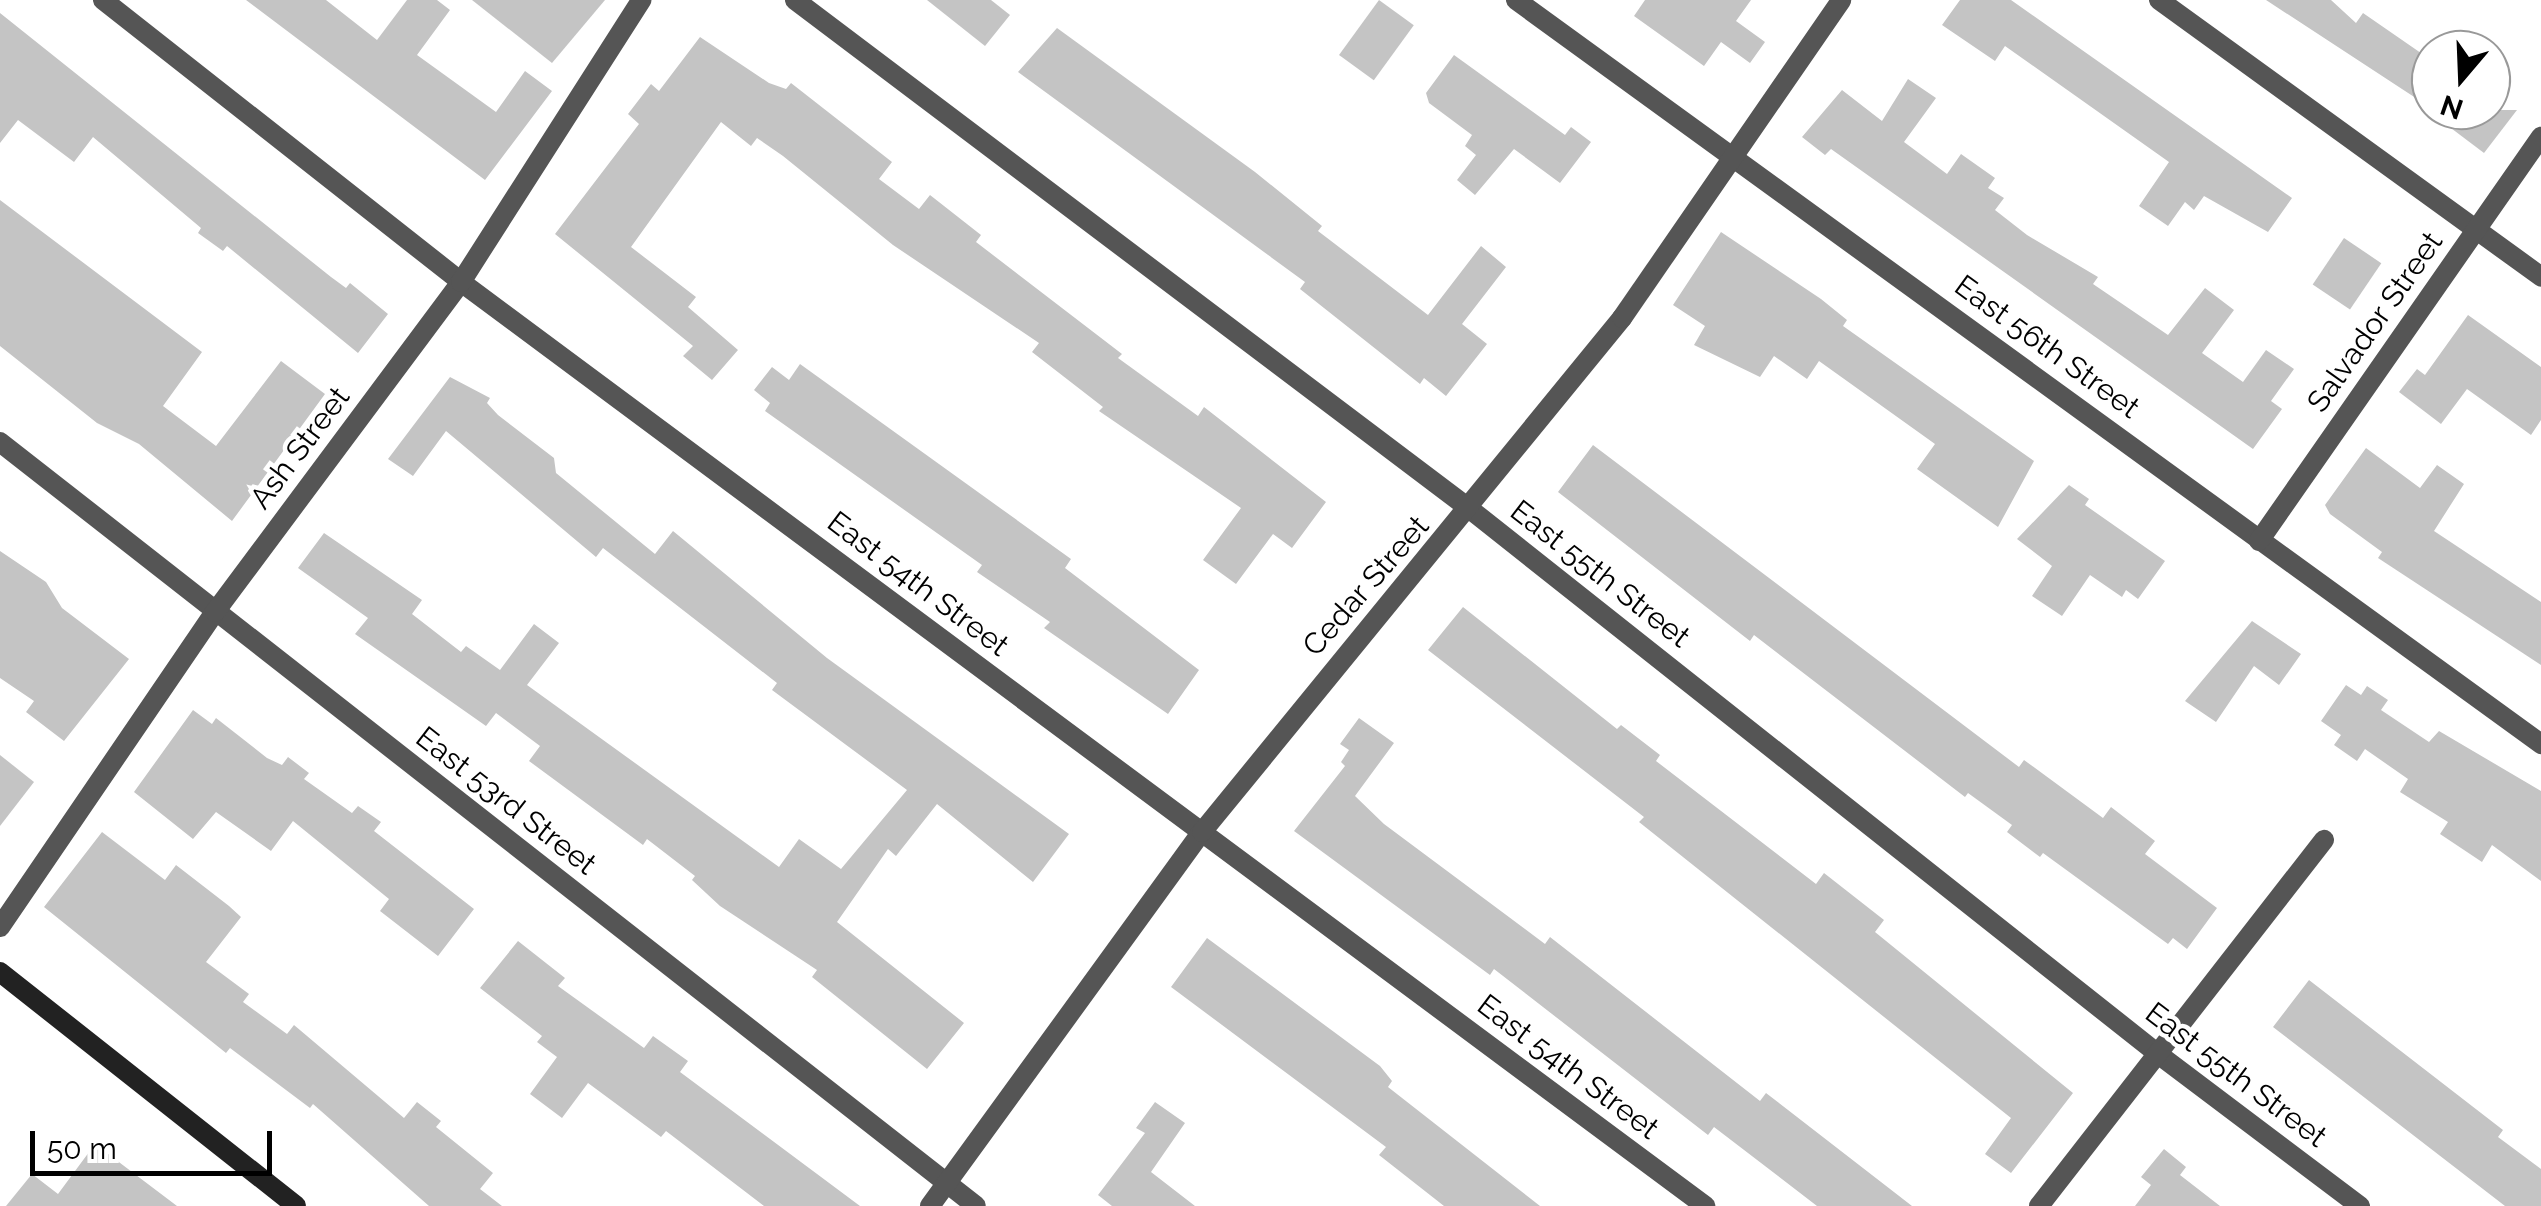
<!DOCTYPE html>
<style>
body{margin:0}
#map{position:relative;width:2541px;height:1206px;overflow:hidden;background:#fff;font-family:Raleway,sans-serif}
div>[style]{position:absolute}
.building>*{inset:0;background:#c4c4c4;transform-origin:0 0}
.street>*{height:20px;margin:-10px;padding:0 10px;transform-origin:10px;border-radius:10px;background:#555}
.secondary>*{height:20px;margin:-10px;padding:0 10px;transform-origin:10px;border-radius:10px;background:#222}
span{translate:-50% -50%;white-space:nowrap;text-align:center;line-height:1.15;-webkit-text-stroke:9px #fff;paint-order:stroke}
.street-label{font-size:30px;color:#000}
.north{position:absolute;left:2411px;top:30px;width:100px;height:100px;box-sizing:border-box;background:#fff;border:2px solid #999;border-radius:50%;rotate:199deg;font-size:28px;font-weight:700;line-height:40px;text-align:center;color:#000}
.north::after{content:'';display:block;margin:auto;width:35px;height:45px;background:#000;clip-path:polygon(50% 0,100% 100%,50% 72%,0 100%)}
.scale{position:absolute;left:30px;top:1131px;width:242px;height:45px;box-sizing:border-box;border:5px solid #000;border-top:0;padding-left:12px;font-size:30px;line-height:35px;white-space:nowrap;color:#000;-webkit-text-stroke:8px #fff;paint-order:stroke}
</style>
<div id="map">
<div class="building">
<i style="clip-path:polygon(246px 0,326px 0,377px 40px,407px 0,437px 0,450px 10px,417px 55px,496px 112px,525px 71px,552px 91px,485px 180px)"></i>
<i style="clip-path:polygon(472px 0,605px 0,552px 63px)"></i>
<i style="clip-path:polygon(927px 0,991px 0,1010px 15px,985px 46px)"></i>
<i style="left:1379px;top:0;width:43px;height:68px;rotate:36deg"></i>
<i style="clip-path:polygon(1645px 0,1751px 0,1736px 21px,1765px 42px,1750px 63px,1721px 42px,1704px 66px,1634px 16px)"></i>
<i style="clip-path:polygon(1960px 0,2011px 0,2292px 198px,2268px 232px,2204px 196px,2194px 210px,2185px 202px,2168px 226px,2139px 206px,2169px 162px,2005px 46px,1995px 61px,1942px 25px)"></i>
<i style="clip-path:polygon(2266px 0,2331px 0,2356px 23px,2363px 13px,2431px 60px,2431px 108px)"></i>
<i style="clip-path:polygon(0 13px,331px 277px,346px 288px,350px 283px,388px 314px,358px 353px,227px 246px,223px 251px,198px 233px,201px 228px,93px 137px,74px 162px,18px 120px,0 143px)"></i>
<i style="clip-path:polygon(1057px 28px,1255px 172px,1322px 226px,1318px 231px,1428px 315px,1481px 246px,1506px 267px,1462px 324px,1487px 344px,1446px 396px,1424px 378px,1420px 384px,1300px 289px,1305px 282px,1018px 72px)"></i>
<i style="clip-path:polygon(700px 37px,769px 83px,786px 89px,791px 83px,892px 162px,879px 179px,919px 209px,930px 195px,981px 235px,976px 242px,1122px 354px,1118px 358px,1198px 416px,1204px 407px,1326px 502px,1292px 548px,1273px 534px,1236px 584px,1203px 560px,1241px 508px,1099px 411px,1103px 407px,1032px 352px,1039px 343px,893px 245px,783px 156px,757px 138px,751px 146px,721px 122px,631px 247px,696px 297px,688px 307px,738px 350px,712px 380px,683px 356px,693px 346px,555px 234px,639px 124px,628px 114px,651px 84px,659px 91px)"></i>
<i style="clip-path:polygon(1454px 55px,1565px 135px,1571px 127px,1591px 142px,1560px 183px,1514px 149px,1475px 195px,1457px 180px,1476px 155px,1465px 146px,1472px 135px,1429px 103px,1426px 93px)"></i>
<i style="clip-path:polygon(1908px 79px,1936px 98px,1904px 142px,1947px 174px,1961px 154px,1995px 178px,1988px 188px,2004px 198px,1995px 210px,2027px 235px,2098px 277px,2093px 284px,2168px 335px,2205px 288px,2234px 310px,2202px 353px,2243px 382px,2266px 350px,2294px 369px,2271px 401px,2282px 409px,2253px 449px,1831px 149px,1825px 155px,1802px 137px,1842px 90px,1882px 121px)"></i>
<i style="clip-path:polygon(2427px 110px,2517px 110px,2484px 153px)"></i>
<i style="clip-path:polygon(0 200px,202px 352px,163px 406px,216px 446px,281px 361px,325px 394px,232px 521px,139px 444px,97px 423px,0 346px)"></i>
<i style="clip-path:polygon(1721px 232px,1821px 299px,1847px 320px,1843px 326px,2034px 461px,1998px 527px,1917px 469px,1935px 444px,1819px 361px,1807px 379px,1774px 356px,1760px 377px,1694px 345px,1705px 326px,1673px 305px)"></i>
<i style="left:2344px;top:238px;width:45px;height:56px;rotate:34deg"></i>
<i style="clip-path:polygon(2468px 315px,2541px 367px,2541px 420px,2531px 435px,2467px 389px,2441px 424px,2399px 392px,2417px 369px,2425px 375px)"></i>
<i style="clip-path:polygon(800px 364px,1071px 559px,1065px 568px,1199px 670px,1168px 714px,1044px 628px,1050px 622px,977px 572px,982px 565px,765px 411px,770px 403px,754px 390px,772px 367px,789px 380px)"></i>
<i style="clip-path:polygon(450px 377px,490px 398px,487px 403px,498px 415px,554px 458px,556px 473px,655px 554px,673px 531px,827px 658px,1069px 834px,1033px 882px,937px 804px,896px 856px,888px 849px,837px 922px,964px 1023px,927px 1069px,812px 977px,817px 970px,720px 906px,692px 880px,695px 876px,647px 839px,643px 845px,529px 761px,540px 746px,496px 713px,486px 726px,355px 634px,368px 618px,298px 568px,324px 533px,422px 600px,412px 614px,461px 652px,466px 646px,500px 670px,534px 624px,559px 643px,527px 685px,779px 867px,799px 839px,841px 869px,907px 790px,772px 690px,777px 683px,603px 548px,596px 557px,446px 431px,413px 476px,388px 459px)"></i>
<i style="clip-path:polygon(1593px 445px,2019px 767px,2024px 760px,2103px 818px,2111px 807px,2155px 841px,2145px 854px,2217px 908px,2187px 949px,2173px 938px,2168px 944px,2043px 853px,2040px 857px,2007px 832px,2012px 825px,1968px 793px,1965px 797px,1754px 635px,1750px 641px,1558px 492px)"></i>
<i style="clip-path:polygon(2366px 448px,2420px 488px,2437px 465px,2464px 484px,2434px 531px,2541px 602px,2541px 665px,2378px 558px,2382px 552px,2330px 514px,2325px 505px)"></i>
<i style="clip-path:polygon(2069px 485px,2089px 499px,2085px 505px,2165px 561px,2138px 599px,2126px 590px,2122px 597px,2090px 575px,2062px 616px,2032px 596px,2052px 566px,2017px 539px)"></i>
<i style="clip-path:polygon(0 551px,46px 582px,62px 608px,129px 659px,64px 741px,26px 712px,34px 701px,0 678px)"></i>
<i style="clip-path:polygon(1463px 607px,1617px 729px,1621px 725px,1660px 755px,1656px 761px,1816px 884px,1824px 873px,1884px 920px,1875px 932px,2073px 1093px,2011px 1173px,1985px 1154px,2011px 1118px,1639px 822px,1644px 817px,1428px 650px)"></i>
<i style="clip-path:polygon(2252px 621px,2301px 654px,2279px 685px,2254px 666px,2216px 722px,2185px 701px)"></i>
<i style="clip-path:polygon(2346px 685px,2361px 695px,2367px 686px,2388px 700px,2381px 710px,2429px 742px,2439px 731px,2541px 791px,2541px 881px,2492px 845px,2482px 862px,2440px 834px,2448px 822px,2400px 792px,2408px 779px,2365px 749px,2357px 761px,2334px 745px,2341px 735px,2321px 721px)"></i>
<i style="clip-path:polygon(193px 710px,212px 724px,216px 718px,267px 758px,282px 765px,288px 757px,309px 773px,304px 779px,352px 813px,358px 806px,381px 822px,374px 831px,474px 909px,438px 956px,380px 911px,389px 899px,293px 821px,271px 851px,216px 812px,193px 839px,134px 792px)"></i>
<i style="clip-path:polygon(1359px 718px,1394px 743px,1355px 796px,1384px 824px,1545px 944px,1550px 937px,1760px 1101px,1766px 1093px,1912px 1206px,1817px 1206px,1714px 1127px,1708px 1135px,1494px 969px,1490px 975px,1294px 831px,1345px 766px,1341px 762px,1349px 750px,1340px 744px)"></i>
<i style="clip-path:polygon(0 755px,34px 782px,0 826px)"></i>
<i style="clip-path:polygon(102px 832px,165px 880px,176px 865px,229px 906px,241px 917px,206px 962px,249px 994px,243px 1002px,287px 1034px,294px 1025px,404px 1118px,417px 1102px,441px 1121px,436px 1127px,493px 1173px,480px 1189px,502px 1206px,429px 1206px,313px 1104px,310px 1108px,230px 1048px,226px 1053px,44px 907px)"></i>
<i style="clip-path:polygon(1207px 938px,1380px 1066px,1392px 1081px,1388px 1087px,1540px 1206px,1444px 1206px,1379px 1155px,1386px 1147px,1171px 987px)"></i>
<i style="clip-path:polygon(518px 941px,565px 978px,558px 986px,644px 1048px,653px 1036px,688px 1061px,680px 1072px,860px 1206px,764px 1206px,666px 1131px,661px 1137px,588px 1083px,562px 1118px,530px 1094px,557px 1057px,537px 1042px,542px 1036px,480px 988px)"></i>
<i style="clip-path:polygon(2309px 980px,2503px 1130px,2498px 1137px,2541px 1169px,2541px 1206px,2505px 1206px,2273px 1027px)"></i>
<i style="clip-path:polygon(1155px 1102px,1185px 1123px,1151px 1172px,1195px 1206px,1112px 1206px,1098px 1195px,1145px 1133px,1136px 1128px)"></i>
<i style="clip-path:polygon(95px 1144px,177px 1206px,6px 1206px,32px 1174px,58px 1194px)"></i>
<i style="clip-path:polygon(2164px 1149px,2186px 1167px,2180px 1175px,2220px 1206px,2135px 1206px,2151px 1185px,2141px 1177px)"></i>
</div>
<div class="street">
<i style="left:103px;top:0;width:456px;rotate:38.2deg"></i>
<i style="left:461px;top:282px;width:1550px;rotate:36.6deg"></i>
<i style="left:795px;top:0;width:847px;rotate:37.03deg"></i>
<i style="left:1471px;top:510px;width:876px;rotate:38.37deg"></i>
<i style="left:2158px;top:1054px;width:253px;rotate:37deg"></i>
<i style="left:1516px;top:0;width:1267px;rotate:35.97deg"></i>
<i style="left:2159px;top:0;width:472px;rotate:35.9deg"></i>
<i style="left:0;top:442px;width:1239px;rotate:38.05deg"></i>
<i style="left:2259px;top:541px;width:493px;rotate:-55.1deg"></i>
<i style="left:0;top:927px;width:381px;rotate:-55.7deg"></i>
<i style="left:215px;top:612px;width:412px;rotate:-53.3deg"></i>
<i style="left:461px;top:282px;width:335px;rotate:-57.4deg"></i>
<i style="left:930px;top:1206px;width:462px;rotate:-54deg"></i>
<i style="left:1202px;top:832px;width:664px;rotate:-50.75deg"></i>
<i style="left:1622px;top:318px;width:386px;rotate:-55.4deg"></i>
<i style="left:2039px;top:1206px;width:464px;rotate:-52.1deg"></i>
</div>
<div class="secondary">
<i style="left:0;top:972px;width:377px;rotate:38.3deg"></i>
</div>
<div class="street-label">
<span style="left:2375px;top:322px;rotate:-55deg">Salvador Street</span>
<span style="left:2047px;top:347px;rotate:36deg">East 56th Street</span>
<span style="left:300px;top:448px;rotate:-53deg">Ash Street</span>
<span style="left:1600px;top:574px;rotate:38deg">East 55th Street</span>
<span style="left:918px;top:584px;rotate:37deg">East 54th Street</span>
<span style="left:1366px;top:586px;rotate:-49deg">Cedar Street</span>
<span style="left:506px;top:801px;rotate:38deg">East 53rd Street</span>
<span style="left:1568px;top:1067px;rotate:37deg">East 54th Street</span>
<span style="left:2236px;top:1075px;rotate:37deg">East 55th Street</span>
</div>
<div class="north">N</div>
<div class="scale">50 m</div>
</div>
